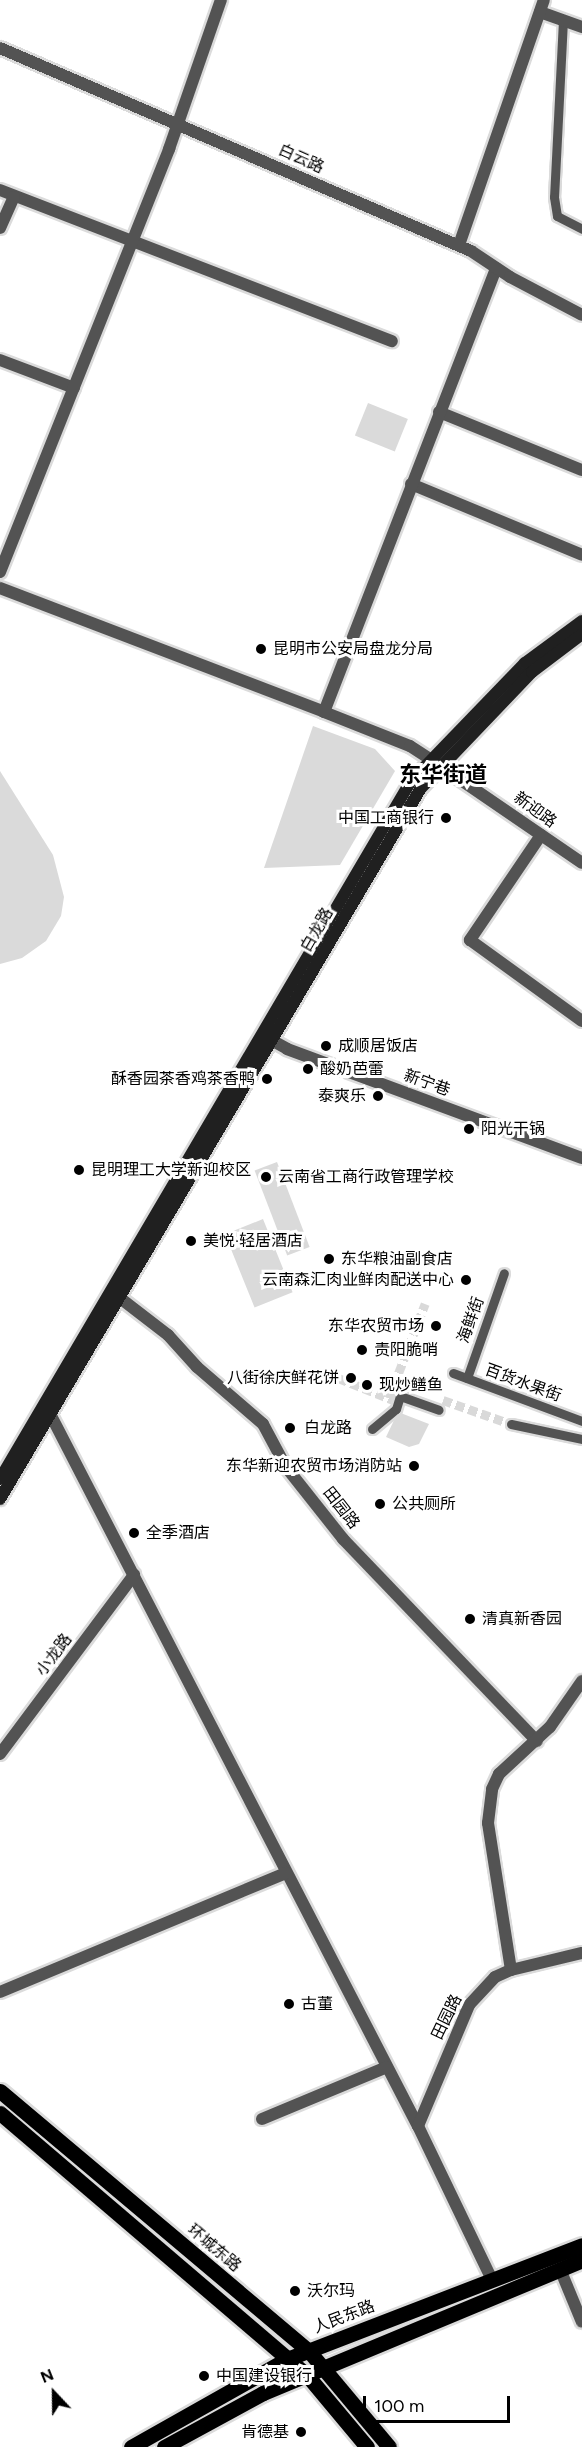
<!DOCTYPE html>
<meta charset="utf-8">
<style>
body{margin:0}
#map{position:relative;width:582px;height:2447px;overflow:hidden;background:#fff;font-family:Figtree,"Noto Sans SC",sans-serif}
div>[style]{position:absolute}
.green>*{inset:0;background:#dadada;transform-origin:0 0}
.pedestrian-tunnel>*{height:9px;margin-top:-4.5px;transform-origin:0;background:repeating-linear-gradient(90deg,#d9d9d9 0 9px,transparent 0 13.5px)}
.roads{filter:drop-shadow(2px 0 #dbdbdb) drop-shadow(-2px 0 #dbdbdb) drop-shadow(0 2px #dbdbdb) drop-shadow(0 -2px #dbdbdb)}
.pedestrian>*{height:9px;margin:-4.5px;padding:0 4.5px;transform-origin:4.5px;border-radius:4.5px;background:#535353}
.minor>*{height:12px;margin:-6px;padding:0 6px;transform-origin:6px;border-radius:6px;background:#535353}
.tertiary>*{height:12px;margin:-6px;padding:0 6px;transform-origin:6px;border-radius:6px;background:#535353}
.secondary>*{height:12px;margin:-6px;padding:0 6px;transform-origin:6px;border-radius:6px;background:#202020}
.primary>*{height:15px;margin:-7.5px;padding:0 7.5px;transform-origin:7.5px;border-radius:7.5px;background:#000}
.dots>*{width:16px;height:16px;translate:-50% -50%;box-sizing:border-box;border:3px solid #fff;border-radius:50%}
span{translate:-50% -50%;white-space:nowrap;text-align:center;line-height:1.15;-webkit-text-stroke:6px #fff;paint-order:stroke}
.street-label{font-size:16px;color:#000}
.poi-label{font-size:16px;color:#000}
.left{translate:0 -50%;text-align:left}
.right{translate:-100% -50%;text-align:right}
.district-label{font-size:22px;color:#000;font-weight:700}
.north{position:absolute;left:24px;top:2363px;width:60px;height:60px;-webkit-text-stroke:4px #fff;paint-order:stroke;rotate:338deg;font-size:16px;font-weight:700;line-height:24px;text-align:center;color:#000}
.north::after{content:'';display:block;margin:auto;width:21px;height:27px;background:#000;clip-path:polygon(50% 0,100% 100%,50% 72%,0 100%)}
.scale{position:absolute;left:363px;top:2396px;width:147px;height:27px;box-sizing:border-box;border:3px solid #000;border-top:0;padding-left:8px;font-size:18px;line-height:21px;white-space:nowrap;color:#000;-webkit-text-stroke:4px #fff;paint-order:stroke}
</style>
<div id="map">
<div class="green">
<i style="left:368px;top:403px;width:43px;height:35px;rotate:22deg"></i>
<i style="clip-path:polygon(313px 726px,375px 749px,395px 771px,340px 865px,264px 868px)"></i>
<i style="clip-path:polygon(0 771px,53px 855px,64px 897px,61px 916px,46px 941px,22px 958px,0 964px)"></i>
<i style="left:277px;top:1162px;width:91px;height:24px;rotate:69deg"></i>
<i style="left:263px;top:1219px;width:79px;height:41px;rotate:68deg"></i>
<i style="clip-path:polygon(398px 1412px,429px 1424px,419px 1444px,409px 1447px,386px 1437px)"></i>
</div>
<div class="pedestrian-tunnel">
<i style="left:310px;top:1380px;width:17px;rotate:-24deg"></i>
<i style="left:326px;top:1373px;width:72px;rotate:21.9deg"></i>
<i style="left:389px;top:1398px;width:101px;rotate:-69deg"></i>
<i style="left:443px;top:1400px;width:72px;rotate:19.4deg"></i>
</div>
<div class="roads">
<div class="pedestrian">
<i style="left:563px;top:20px;width:177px;rotate:92.9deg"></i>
<i style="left:554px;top:197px;width:19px;rotate:81deg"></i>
<i style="left:557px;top:216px;width:28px;rotate:27deg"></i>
<i style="left:453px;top:1373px;width:138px;rotate:20.4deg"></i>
<i style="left:467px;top:1378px;width:111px;rotate:-70.6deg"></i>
<i style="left:511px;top:1424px;width:73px;rotate:11.9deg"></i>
<i style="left:372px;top:1429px;width:31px;rotate:-40deg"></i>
<i style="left:396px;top:1409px;width:14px;rotate:-73deg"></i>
<i style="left:400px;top:1396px;width:41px;rotate:19.7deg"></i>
</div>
<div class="minor">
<i style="left:540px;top:12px;width:45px;rotate:19.7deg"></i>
<i style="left:0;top:190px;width:420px;rotate:21.1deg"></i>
<i style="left:0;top:228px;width:34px;rotate:-66deg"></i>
<i style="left:459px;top:245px;width:259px;rotate:-70.9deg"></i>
<i style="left:0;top:360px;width:79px;rotate:20.7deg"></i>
<i style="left:439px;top:412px;width:154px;rotate:22.1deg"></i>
<i style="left:411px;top:484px;width:185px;rotate:22.5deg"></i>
<i style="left:0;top:572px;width:456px;rotate:-68.2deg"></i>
<i style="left:169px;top:149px;width:158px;rotate:-70.8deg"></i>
<i style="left:0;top:588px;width:347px;rotate:20.9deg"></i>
<i style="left:324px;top:712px;width:92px;rotate:21.6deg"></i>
<i style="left:410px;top:746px;width:33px;rotate:33deg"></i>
<i style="left:324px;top:712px;width:476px;rotate:-68.8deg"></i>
<i style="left:541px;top:835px;width:127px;rotate:124.1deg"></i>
<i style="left:470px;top:940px;width:138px;rotate:35.9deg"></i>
<i style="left:264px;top:1036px;width:26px;rotate:29deg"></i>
<i style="left:287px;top:1049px;width:314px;rotate:20.3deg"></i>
<i style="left:120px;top:1298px;width:61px;rotate:37.6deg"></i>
<i style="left:168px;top:1335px;width:43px;rotate:47.8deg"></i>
<i style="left:197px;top:1367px;width:87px;rotate:40.8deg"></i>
<i style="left:263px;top:1424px;width:49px;rotate:61.9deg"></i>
<i style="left:286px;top:1467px;width:92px;rotate:51.6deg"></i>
<i style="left:343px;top:1539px;width:280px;rotate:46.2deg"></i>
<i style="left:46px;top:1406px;width:810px;rotate:62.68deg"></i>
<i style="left:418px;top:2126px;width:171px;rotate:64.3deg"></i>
<i style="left:0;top:1754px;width:224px;rotate:-53.2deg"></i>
<i style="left:511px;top:1970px;width:73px;rotate:-13.5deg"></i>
<i style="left:0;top:1992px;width:310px;rotate:-22.6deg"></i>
<i style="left:262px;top:2119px;width:135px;rotate:-22.6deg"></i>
<i style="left:418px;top:2126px;width:131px;rotate:-67.1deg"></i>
<i style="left:469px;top:2005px;width:38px;rotate:-47deg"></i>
<i style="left:495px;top:1977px;width:17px;rotate:-24deg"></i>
<i style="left:511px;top:1970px;width:149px;rotate:-98.9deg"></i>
<i style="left:488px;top:1823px;width:34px;rotate:-83deg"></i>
<i style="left:492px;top:1789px;width:17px;rotate:-65deg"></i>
<i style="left:499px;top:1774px;width:69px;rotate:-42.7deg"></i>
<i style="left:550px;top:1727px;width:56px;rotate:-55.2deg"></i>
<i style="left:560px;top:2269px;width:57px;rotate:67.5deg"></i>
</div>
<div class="tertiary">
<i style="left:0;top:48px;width:513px;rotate:23.32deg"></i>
<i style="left:471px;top:251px;width:47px;rotate:33.7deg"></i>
<i style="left:510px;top:277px;width:81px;rotate:27.8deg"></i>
<i style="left:439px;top:765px;width:173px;rotate:34.4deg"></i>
</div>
<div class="secondary">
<i style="left:0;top:1479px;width:810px;rotate:-59.51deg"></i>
<i style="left:411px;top:781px;width:164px;rotate:-46deg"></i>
<i style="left:525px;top:663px;width:71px;rotate:-36.4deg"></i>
<i style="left:0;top:1499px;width:826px;rotate:-59.37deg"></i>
<i style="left:421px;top:788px;width:161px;rotate:-46.3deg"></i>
<i style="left:532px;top:672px;width:63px;rotate:-37.2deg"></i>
</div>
<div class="primary">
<i style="left:0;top:2091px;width:402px;rotate:40.1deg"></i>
<i style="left:308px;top:2350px;width:126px;rotate:50.1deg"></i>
<i style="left:0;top:2113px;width:402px;rotate:40.5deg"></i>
<i style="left:306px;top:2374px;width:95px;rotate:50.1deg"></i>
<i style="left:131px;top:2447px;width:179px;rotate:-29.4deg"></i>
<i style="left:287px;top:2359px;width:316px;rotate:-21.1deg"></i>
<i style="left:164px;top:2447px;width:113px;rotate:-28.6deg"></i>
<i style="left:263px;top:2393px;width:346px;rotate:-22.6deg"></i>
</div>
</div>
<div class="dots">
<i style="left:261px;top:649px;background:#000"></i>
<i style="left:446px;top:818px;background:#000"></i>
<i style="left:326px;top:1046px;background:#000"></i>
<i style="left:308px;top:1069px;background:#000"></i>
<i style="left:267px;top:1079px;background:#000"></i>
<i style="left:378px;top:1096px;background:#000"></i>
<i style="left:469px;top:1129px;background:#000"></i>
<i style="left:79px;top:1170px;background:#000"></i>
<i style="left:266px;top:1177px;background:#000"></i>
<i style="left:191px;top:1241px;background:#000"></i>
<i style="left:329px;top:1259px;background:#000"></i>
<i style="left:466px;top:1280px;background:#000"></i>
<i style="left:436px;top:1326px;background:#000"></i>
<i style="left:362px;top:1350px;background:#000"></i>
<i style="left:351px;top:1378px;background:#000"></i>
<i style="left:367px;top:1385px;background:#000"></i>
<i style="left:290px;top:1428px;background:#000"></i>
<i style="left:414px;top:1466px;background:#000"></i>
<i style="left:380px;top:1504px;background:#000"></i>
<i style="left:134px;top:1533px;background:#000"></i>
<i style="left:470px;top:1619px;background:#000"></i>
<i style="left:289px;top:2004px;background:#000"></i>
<i style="left:295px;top:2291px;background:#000"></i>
<i style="left:204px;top:2376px;background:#000"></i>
<i style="left:301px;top:2432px;background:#000"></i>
</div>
<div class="street-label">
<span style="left:301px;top:159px;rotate:24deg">白云路</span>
<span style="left:535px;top:810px;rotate:36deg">新迎路</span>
<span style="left:317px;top:930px;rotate:-60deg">白龙路</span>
<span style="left:427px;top:1083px;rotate:20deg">新宁巷</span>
<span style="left:471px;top:1320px;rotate:-70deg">海鲜街</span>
<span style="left:523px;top:1383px;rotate:20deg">百货水果街</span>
<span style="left:341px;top:1508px;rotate:52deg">田园路</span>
<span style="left:54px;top:1655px;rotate:-53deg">小龙路</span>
<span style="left:447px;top:2017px;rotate:-64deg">田园路</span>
<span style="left:214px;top:2248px;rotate:40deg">环城东路</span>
<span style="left:344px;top:2317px;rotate:-21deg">人民东路</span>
</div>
<div class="poi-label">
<span class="left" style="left:273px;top:649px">昆明市公安局盘龙分局</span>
<span class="right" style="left:434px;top:818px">中国工商银行</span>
<span class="left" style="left:338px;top:1046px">成顺居饭店</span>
<span class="left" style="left:320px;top:1069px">酸奶芭蕾</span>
<span class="right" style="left:255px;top:1079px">酥香园茶香鸡茶香鸭</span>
<span class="right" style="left:366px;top:1096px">泰爽乐</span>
<span class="left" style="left:481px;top:1129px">阳光干锅</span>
<span class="left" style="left:91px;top:1170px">昆明理工大学新迎校区</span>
<span class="left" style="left:278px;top:1177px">云南省工商行政管理学校</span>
<span class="left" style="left:203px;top:1241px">美悦·轻居酒店</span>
<span class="left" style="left:341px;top:1259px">东华粮油副食店</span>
<span class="right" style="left:454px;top:1280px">云南森汇肉业鲜肉配送中心</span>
<span class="right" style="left:424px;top:1326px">东华农贸市场</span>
<span class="left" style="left:374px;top:1350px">责阳脆哨</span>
<span class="right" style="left:339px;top:1378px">八街徐庆鲜花饼</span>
<span class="left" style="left:379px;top:1385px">现炒鳝鱼</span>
<span class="left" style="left:304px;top:1428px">白龙路</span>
<span class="right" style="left:402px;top:1466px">东华新迎农贸市场消防站</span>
<span class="left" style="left:392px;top:1504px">公共厕所</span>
<span class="left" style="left:146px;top:1533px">全季酒店</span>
<span class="left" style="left:482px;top:1619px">清真新香园</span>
<span class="left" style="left:301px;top:2004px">古董</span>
<span class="left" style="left:307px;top:2291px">沃尔玛</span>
<span class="left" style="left:216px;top:2376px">中国建设银行</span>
<span class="right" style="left:289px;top:2432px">肯德基</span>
</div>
<div class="district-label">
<span style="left:443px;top:775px">东华街道</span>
</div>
<div class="north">N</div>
<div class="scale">100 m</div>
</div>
